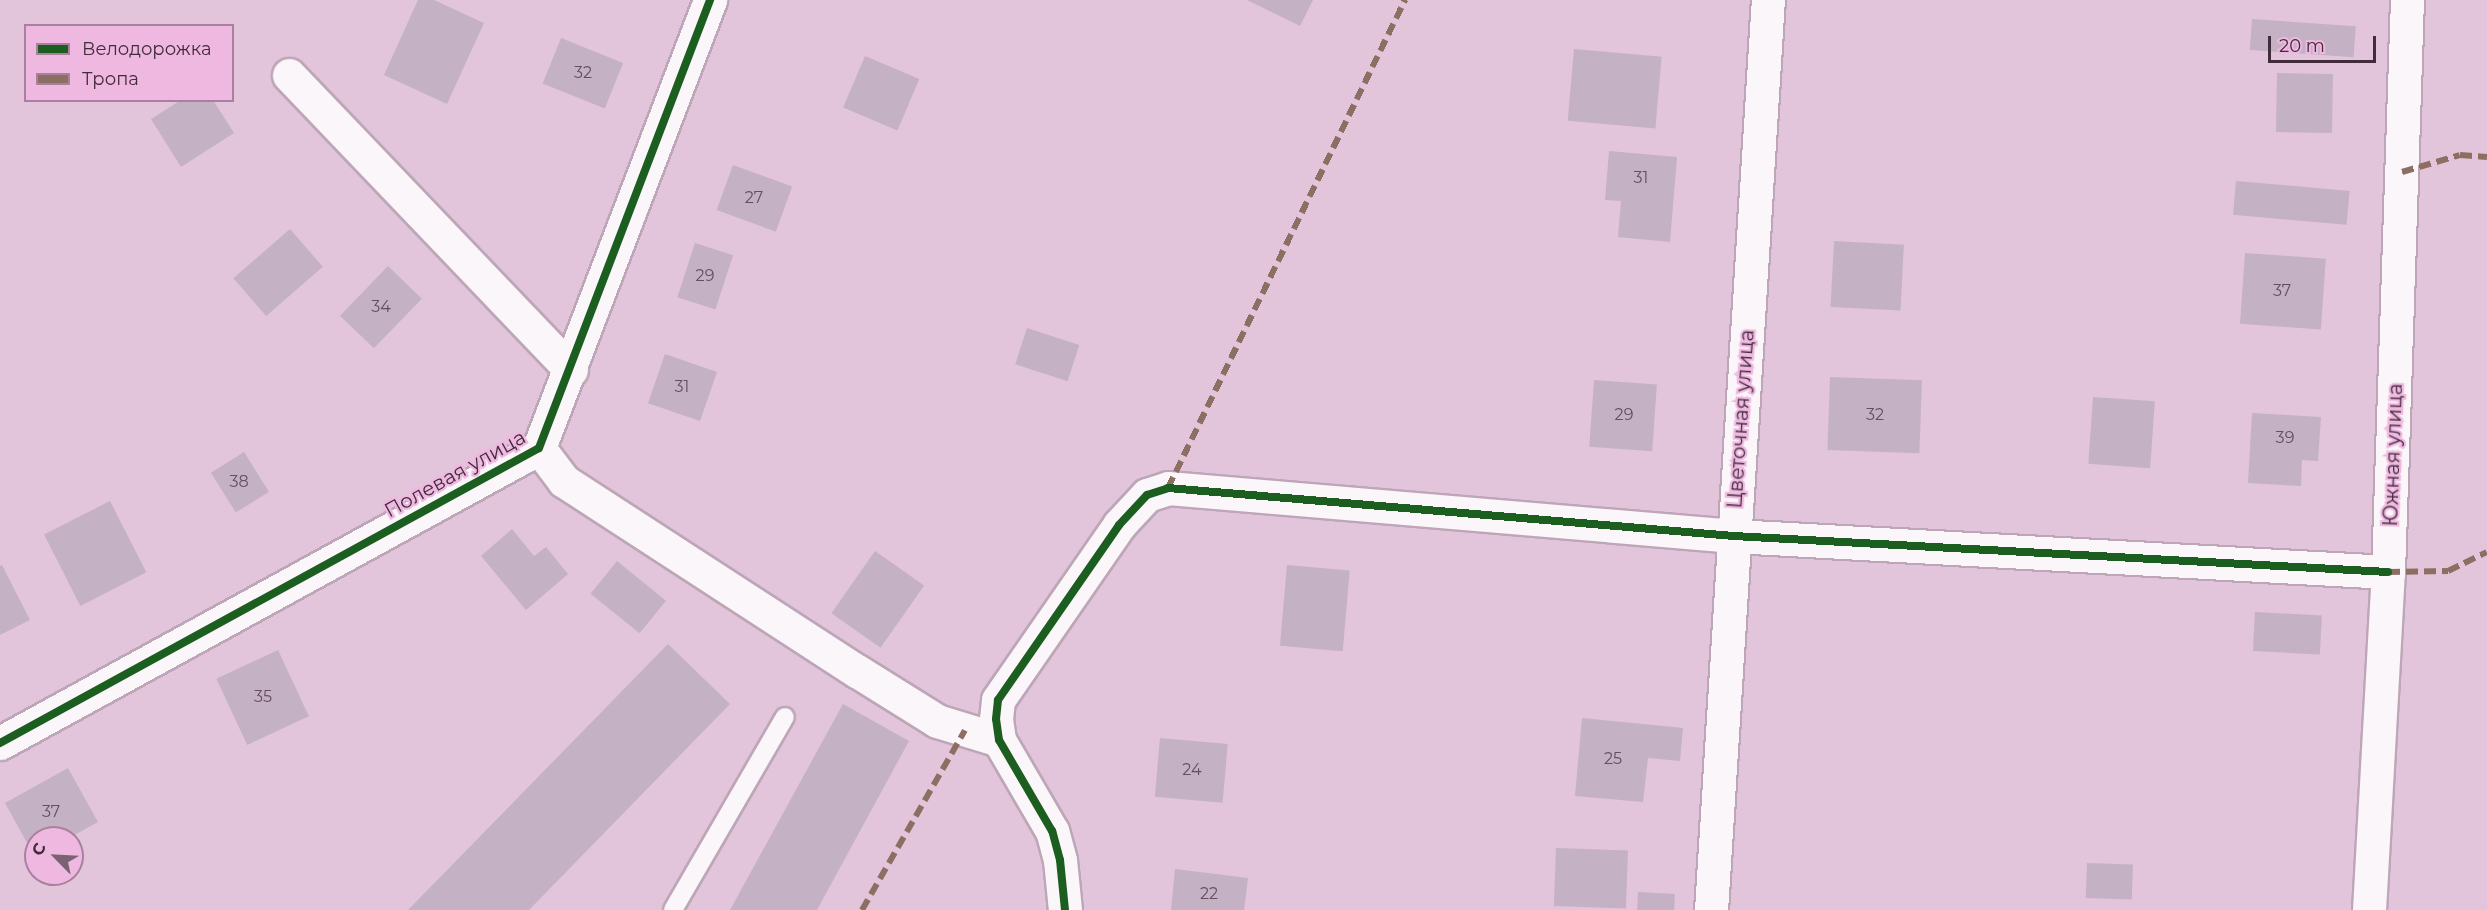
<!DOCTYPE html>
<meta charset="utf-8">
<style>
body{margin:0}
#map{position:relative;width:2487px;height:910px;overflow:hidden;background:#e2c5da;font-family:Montserrat,sans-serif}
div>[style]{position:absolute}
.building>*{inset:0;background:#c5b1c4;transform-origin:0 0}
.roads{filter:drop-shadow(2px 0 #bda6b7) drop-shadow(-2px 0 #bda6b7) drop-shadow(0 2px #bda6b7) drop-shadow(0 -2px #bda6b7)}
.service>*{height:18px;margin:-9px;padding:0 9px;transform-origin:9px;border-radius:9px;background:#fbf6f9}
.minor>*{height:33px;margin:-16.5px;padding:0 16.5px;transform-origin:16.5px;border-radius:16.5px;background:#fbf6f9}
.quiet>*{height:6px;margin-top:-3px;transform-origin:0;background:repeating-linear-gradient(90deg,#8d6e63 0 12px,transparent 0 18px)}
.cycleway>*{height:8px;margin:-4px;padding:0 4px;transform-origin:4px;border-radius:4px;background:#1b5e20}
span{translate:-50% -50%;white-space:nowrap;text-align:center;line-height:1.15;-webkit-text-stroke:4.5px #efb8e0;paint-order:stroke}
.number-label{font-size:16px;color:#644e5f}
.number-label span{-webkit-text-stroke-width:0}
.street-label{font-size:20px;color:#422c3c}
.legend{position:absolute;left:24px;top:24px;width:210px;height:78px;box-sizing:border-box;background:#efb8e0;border:2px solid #aa809e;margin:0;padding:8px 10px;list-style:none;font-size:18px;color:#422c3c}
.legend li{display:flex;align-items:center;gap:12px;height:30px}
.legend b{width:30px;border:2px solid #aa809e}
.north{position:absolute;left:24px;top:826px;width:60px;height:60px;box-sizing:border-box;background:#efb8e0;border:2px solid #aa809e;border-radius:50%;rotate:294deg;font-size:16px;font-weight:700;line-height:24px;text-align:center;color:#422c3c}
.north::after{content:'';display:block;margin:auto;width:21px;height:27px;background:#7a6273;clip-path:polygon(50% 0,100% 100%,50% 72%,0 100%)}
.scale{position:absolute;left:2268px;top:36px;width:108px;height:27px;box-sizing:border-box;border:3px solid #422c3c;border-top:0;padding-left:8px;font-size:18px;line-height:21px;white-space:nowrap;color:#422c3c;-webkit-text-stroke:4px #efb8e0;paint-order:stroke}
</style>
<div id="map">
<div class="building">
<i style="clip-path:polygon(418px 0,434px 0,484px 23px,447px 104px,384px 75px)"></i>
<i style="clip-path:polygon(1247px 0,1313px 0,1300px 26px)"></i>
<i style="left:2252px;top:19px;width:104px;height:31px;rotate:4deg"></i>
<i style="left:561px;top:38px;width:67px;height:49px;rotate:22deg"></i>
<i style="left:1574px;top:49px;width:88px;height:72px;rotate:5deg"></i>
<i style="left:865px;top:56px;width:59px;height:56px;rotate:23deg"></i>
<i style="left:2277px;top:73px;width:56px;height:59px;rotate:1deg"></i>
<i style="clip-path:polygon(181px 100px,213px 100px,234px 133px,181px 167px,151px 119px)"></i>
<i style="clip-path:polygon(1609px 151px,1677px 157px,1670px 242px,1618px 237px,1621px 201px,1605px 200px)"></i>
<i style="left:733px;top:165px;width:63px;height:48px;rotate:20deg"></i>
<i style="left:2236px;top:181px;width:114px;height:34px;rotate:5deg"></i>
<i style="left:290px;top:229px;width:50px;height:75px;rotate:49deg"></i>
<i style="left:1834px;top:241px;width:70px;height:66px;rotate:3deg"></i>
<i style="left:695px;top:243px;width:40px;height:57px;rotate:18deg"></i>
<i style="left:2245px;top:253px;width:81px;height:71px;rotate:4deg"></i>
<i style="left:388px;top:266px;width:47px;height:69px;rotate:44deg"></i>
<i style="left:1027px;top:328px;width:55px;height:38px;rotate:18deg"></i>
<i style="left:665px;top:354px;width:55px;height:52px;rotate:19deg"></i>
<i style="left:1830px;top:377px;width:92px;height:73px;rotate:2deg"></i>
<i style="left:1594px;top:380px;width:63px;height:67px;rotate:4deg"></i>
<i style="left:2093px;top:397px;width:62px;height:67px;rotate:4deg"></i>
<i style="clip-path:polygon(2252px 413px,2321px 417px,2318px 461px,2302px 460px,2301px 486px,2248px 483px)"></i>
<i style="left:244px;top:452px;width:47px;height:39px;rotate:58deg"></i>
<i style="left:110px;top:501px;width:80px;height:74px;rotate:63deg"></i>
<i style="clip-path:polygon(512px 529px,534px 556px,546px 547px,568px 574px,526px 610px,481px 556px)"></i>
<i style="left:875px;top:551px;width:60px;height:76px;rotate:35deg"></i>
<i style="left:617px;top:561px;width:63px;height:42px;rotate:39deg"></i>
<i style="clip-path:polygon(2px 565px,30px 620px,0 635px,0 566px)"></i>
<i style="left:1287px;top:565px;width:63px;height:81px;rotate:5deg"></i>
<i style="left:2255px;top:612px;width:67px;height:39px;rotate:3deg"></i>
<i style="clip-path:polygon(668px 644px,730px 704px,529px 910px,408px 910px)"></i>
<i style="left:278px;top:650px;width:73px;height:68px;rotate:65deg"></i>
<i style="clip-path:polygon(843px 704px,909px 741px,817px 910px,730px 910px)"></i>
<i style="clip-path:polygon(1582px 718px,1683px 728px,1680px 761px,1648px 758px,1643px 802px,1575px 796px)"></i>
<i style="left:1160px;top:738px;width:68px;height:59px;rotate:5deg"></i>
<i style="clip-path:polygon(68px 768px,98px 822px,69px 838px,36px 838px,36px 859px,5px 803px)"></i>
<i style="left:1556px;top:848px;width:72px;height:58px;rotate:2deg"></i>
<i style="left:2087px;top:863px;width:46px;height:35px;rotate:2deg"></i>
<i style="clip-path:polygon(1175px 869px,1248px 878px,1244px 910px,1171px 910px)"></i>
<i style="left:1638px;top:892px;width:37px;height:18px;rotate:3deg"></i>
</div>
<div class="roads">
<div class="service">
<i style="left:673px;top:910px;width:223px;rotate:-59.9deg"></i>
</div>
<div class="minor">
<i style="left:289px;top:75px;width:408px;rotate:46.3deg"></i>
<i style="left:539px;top:448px;width:41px;rotate:52.9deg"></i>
<i style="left:564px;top:481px;width:349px;rotate:33deg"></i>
<i style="left:857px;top:671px;width:94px;rotate:32deg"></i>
<i style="left:937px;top:721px;width:65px;rotate:17deg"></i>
<i style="left:0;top:743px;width:614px;rotate:-28.69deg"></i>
<i style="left:539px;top:448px;width:480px;rotate:-69.1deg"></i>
<i style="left:1065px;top:910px;width:50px;rotate:-95.7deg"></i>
<i style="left:1060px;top:860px;width:30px;rotate:-105deg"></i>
<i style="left:1052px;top:831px;width:105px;rotate:-120.2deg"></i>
<i style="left:999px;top:740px;width:21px;rotate:-98deg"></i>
<i style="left:996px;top:719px;width:19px;rotate:-84deg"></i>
<i style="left:998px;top:700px;width:213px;rotate:-55.3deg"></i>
<i style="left:1119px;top:525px;width:41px;rotate:-47deg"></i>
<i style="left:1147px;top:495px;width:22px;rotate:-18deg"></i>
<i style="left:1168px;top:488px;width:568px;rotate:4.85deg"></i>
<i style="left:1734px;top:536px;width:655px;rotate:3.15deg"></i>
<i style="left:1711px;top:910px;width:912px;rotate:-86.42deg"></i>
<i style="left:2369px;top:910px;width:339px;rotate:-86.8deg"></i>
<i style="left:2388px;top:572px;width:572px;rotate:-88.1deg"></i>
</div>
</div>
<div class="quiet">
<i style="left:2402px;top:172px;width:60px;rotate:-16.3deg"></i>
<i style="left:2460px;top:155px;width:27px;rotate:4deg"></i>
<i style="left:1168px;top:488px;width:543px;rotate:-64.1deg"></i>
<i style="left:2388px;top:572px;width:60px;rotate:-1deg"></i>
<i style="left:2448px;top:571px;width:43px;rotate:-26deg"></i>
<i style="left:862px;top:910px;width:207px;rotate:-60.2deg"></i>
</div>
<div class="cycleway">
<i style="left:0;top:743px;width:614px;rotate:-28.69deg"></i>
<i style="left:539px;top:448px;width:480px;rotate:-69.1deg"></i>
<i style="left:1065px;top:910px;width:50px;rotate:-95.7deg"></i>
<i style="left:1060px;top:860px;width:30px;rotate:-105deg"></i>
<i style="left:1052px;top:831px;width:105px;rotate:-120.2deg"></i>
<i style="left:999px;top:740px;width:21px;rotate:-98deg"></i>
<i style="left:996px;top:719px;width:19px;rotate:-84deg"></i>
<i style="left:998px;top:700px;width:213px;rotate:-55.3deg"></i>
<i style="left:1119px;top:525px;width:41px;rotate:-47deg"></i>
<i style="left:1147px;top:495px;width:22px;rotate:-18deg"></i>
<i style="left:1168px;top:488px;width:568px;rotate:4.85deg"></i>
<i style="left:1734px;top:536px;width:655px;rotate:3.15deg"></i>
</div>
<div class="number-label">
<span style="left:583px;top:73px">32</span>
<span style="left:1641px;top:178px">31</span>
<span style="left:754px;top:198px">27</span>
<span style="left:705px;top:276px">29</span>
<span style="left:2282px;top:291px">37</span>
<span style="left:381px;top:307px">34</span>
<span style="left:682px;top:387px">31</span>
<span style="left:1624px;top:415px">29</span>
<span style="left:1875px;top:415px">32</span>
<span style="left:2285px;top:438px">39</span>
<span style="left:239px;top:482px">38</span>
<span style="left:263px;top:697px">35</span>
<span style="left:1613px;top:759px">25</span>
<span style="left:1192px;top:770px">24</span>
<span style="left:51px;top:812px">37</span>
<span style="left:1209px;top:894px">22</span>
</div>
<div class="street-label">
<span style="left:1741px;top:419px;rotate:-86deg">Цветочная улица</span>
<span style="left:2393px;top:455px;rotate:-88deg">Южная улица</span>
<span style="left:455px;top:474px;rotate:-29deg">Полевая улица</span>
</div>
<ul class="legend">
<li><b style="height:8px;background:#1b5e20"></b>Велодорожка</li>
<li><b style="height:8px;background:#8d6e63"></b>Тропа</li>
</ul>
<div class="north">С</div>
<div class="scale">20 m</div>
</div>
